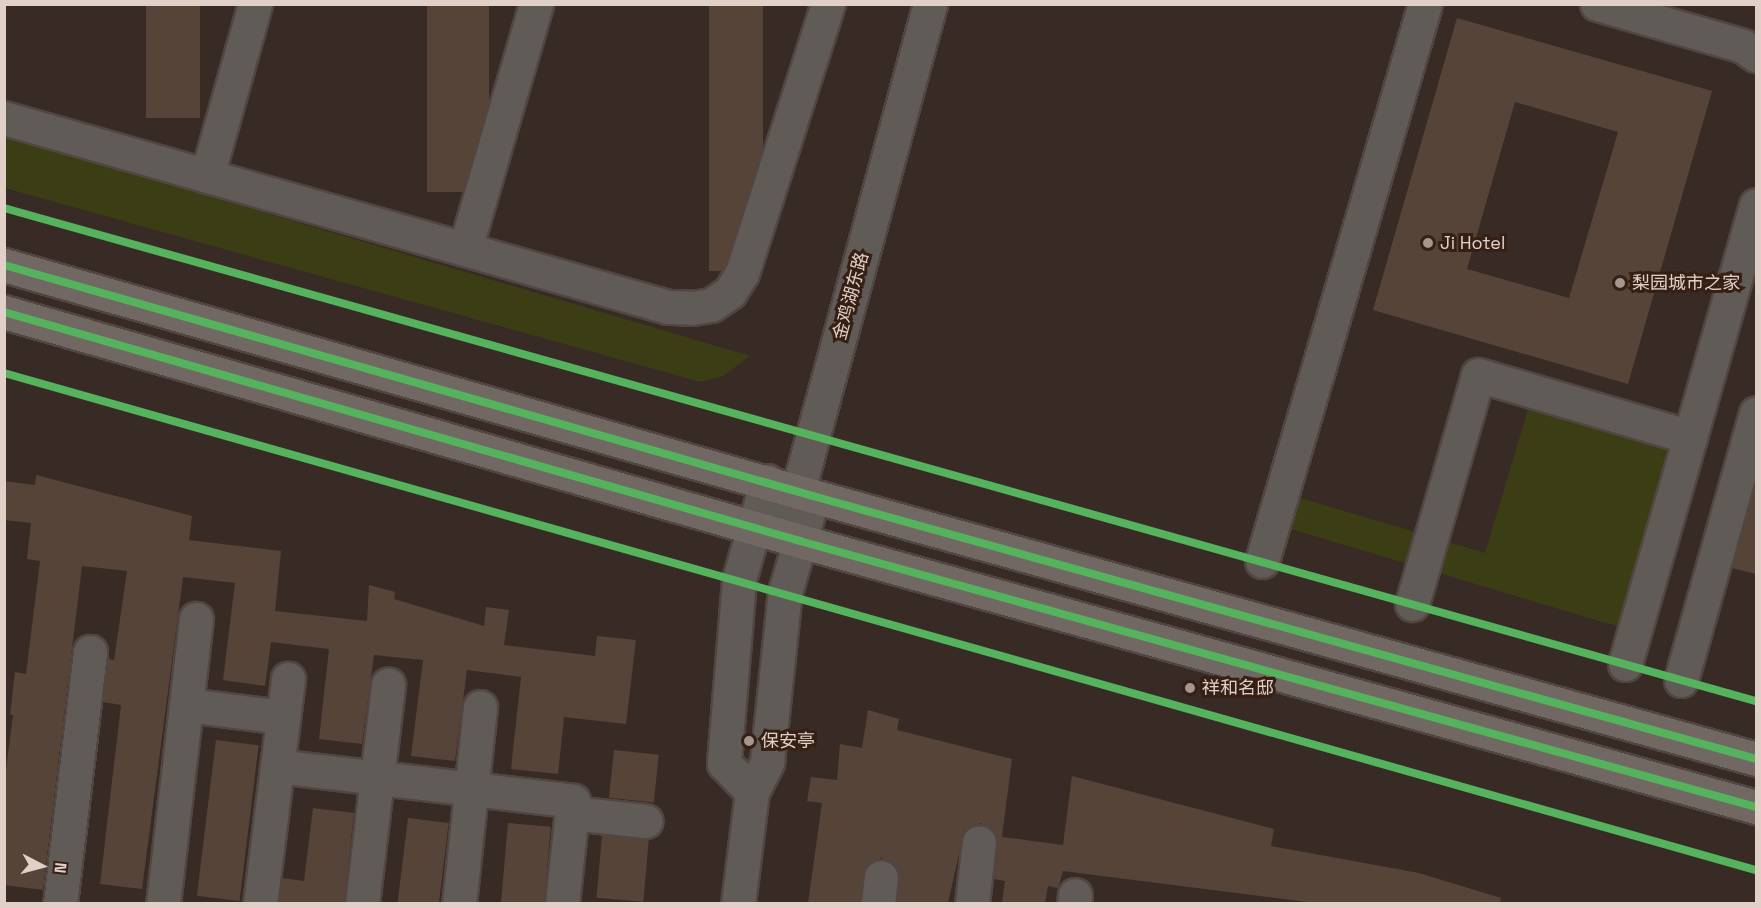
<!DOCTYPE html>
<meta charset="utf-8">
<style>
body{margin:0}
#map{position:relative;width:1761px;height:908px;overflow:hidden;background:#382b25;font-family:"Space Grotesk","Noto Sans SC",sans-serif}
div>[style]{position:absolute}
.green>*{inset:0;background:#3b3e15}
.building>*{inset:0;background:#564438;transform-origin:0 0}
.roads{filter:drop-shadow(2px 0 #514641) drop-shadow(-2px 0 #514641) drop-shadow(0 2px #514641) drop-shadow(0 -2px #514641)}
.minor>*{height:33px;margin:-16.5px;padding:0 16.5px;transform-origin:16.5px;border-radius:16.5px;background:#615b58}
.highway>*{height:33px;margin:-16.5px;padding:0 16.5px;transform-origin:16.5px;border-radius:16.5px;background:#716864}
.cycleway>*{height:8px;margin:-4px;padding:0 4px;transform-origin:4px;border-radius:4px;background:#56b35d}
.dots>*{width:16px;height:16px;translate:-50% -50%;box-sizing:border-box;border:3px solid #361f13;border-radius:50%}
span{translate:-50% -50%;white-space:nowrap;text-align:center;line-height:1.15;-webkit-text-stroke:6px #361f13;paint-order:stroke}
.poi-label{font-size:18px;color:#e0d0c8}
.left{translate:0 -50%;text-align:left}
.street-label{font-size:18px;color:#e0d0c8}
.frame{position:absolute;inset:0;border:6px solid #e0d0c8;pointer-events:none}
.north{position:absolute;left:12px;top:836px;width:60px;height:60px;-webkit-text-stroke:4px #361f13;paint-order:stroke;rotate:96deg;font-size:16px;font-weight:700;line-height:24px;text-align:center;color:#e0d0c8}
.north::after{content:'';display:block;margin:auto;width:21px;height:27px;background:#e0d0c8;clip-path:polygon(50% 0,100% 100%,50% 72%,0 100%)}
</style>
<div id="map">
<div class="green">
<i style="clip-path:polygon(5px 136px,750px 356px,723px 376px,701px 382px,5px 188px)"></i>
<i style="clip-path:polygon(1529px 406px,1673px 449px,1620px 627px,1291px 529px,1300px 498px,1485px 553px)"></i>
</div>
<div class="building">
<i style="left:146px;top:4px;width:54px;height:114px"></i>
<i style="left:427px;top:4px;width:62px;height:188px"></i>
<i style="left:709px;top:4px;width:54px;height:267px"></i>
<i style="clip-path:polygon(evenodd,1457px 18px,1712px 91px,1628px 384px,1373px 310px,1457px 18px,1515px 102px,1618px 132px,1569px 298px,1467px 269px,1515px 102px)"></i>
<i style="clip-path:polygon(36px 475px,192px 516px,189px 540px,281px 551px,275px 611px,367px 621px,369px 585px,395px 592px,394px 599px,484px 626px,486px 607px,509px 610px,504px 645px,595px 656px,597px 636px,636px 640px,626px 724px,564px 717px,558px 774px,511px 769px,521px 677px,467px 670px,455px 761px,411px 756px,423px 660px,374px 655px,362px 744px,319px 739px,329px 649px,271px 642px,265px 686px,223px 680px,235px 583px,183px 577px,142px 889px,100px 884px,121px 705px,103px 702px,108px 659px,114px 660px,127px 571px,82px 566px,43px 890px,4px 885px,6px 769px,13px 715px,10px 715px,15px 672px,26px 674px,40px 561px,27px 559px,31px 523px,4px 520px,4px 481px,35px 485px)"></i>
<i style="clip-path:polygon(1756px 481px,1756px 574px,1732px 568px)"></i>
<i style="clip-path:polygon(868px 710px,899px 719px,897px 730px,1012px 759px,1002px 837px,1063px 845px,1072px 776px,1274px 829px,1271px 846px,1419px 873px,1501px 898px,1500px 903px,1316px 903px,1063px 871px,1058px 888px,1048px 886px,1045px 903px,1002px 903px,1005px 881px,994px 879px,996px 835px,981px 823px,964px 831px,948px 903px,897px 903px,898px 870px,882px 858px,866px 866px,860px 903px,808px 903px,822px 803px,807px 801px,811px 777px,837px 780px,840px 744px,862px 748px)"></i>
<i style="left:216px;top:740px;width:43px;height:157px;rotate:7deg"></i>
<i style="left:614px;top:750px;width:45px;height:48px;rotate:6deg"></i>
<i style="clip-path:polygon(313px 808px,354px 813px,344px 903px,279px 903px,282px 878px,304px 881px)"></i>
<i style="left:408px;top:818px;width:41px;height:86px;rotate:7deg"></i>
<i style="left:508px;top:823px;width:43px;height:81px;rotate:5deg"></i>
<i style="left:602px;top:835px;width:47px;height:63px;rotate:5deg"></i>
</div>
<div class="roads">
<div class="minor">
<i style="left:1597px;top:4px;width:152px;rotate:16deg"></i>
<i style="left:1743px;top:46px;width:16px;rotate:35deg"></i>
<i style="left:4px;top:118px;width:690px;rotate:15.89deg"></i>
<i style="left:668px;top:307px;width:24px;rotate:2deg"></i>
<i style="left:692px;top:308px;width:19px;rotate:-9deg"></i>
<i style="left:711px;top:305px;width:23px;rotate:-34deg"></i>
<i style="left:730px;top:292px;width:22px;rotate:-58deg"></i>
<i style="left:742px;top:273px;width:282px;rotate:-72.3deg"></i>
<i style="left:207px;top:176px;width:179px;rotate:-74.4deg"></i>
<i style="left:465px;top:249px;width:255px;rotate:-73.8deg"></i>
<i style="left:767px;top:481px;width:103px;rotate:105.8deg"></i>
<i style="left:739px;top:580px;width:184px;rotate:94.7deg"></i>
<i style="left:724px;top:763px;width:40px;rotate:46deg"></i>
<i style="left:752px;top:792px;width:34px;rotate:-63deg"></i>
<i style="left:767px;top:762px;width:171px;rotate:-84deg"></i>
<i style="left:785px;top:592px;width:100px;rotate:-73.7deg"></i>
<i style="left:790px;top:520px;width:535px;rotate:-74.82deg"></i>
<i style="left:1262px;top:561px;width:580px;rotate:-73.69deg"></i>
<i style="left:1412px;top:604px;width:238px;rotate:-73.9deg"></i>
<i style="left:1478px;top:375px;width:221px;rotate:16.3deg"></i>
<i style="left:1690px;top:437px;width:241px;rotate:-74.1deg"></i>
<i style="left:1625px;top:664px;width:236px;rotate:-74deg"></i>
<i style="left:1681px;top:680px;width:277px;rotate:-74.3deg"></i>
<i style="left:186px;top:705px;width:98px;rotate:7.1deg"></i>
<i style="left:277px;top:766px;width:298px;rotate:6.7deg"></i>
<i style="left:573px;top:801px;width:104px;rotate:96.1deg"></i>
<i style="left:572px;top:813px;width:74px;rotate:6.2deg"></i>
<i style="left:60px;top:904px;width:254px;rotate:-83.2deg"></i>
<i style="left:163px;top:904px;width:287px;rotate:-83.4deg"></i>
<i style="left:260px;top:904px;width:227px;rotate:-82.9deg"></i>
<i style="left:362px;top:904px;width:221px;rotate:-83.2deg"></i>
<i style="left:459px;top:904px;width:198px;rotate:-83.9deg"></i>
<i style="left:738px;top:904px;width:113px;rotate:-82.9deg"></i>
<i style="left:878px;top:904px;width:27px;rotate:-84deg"></i>
<i style="left:972px;top:904px;width:62px;rotate:-83.6deg"></i>
<i style="left:1074px;top:904px;width:9px;rotate:-84deg"></i>
</div>
<div class="highway">
<i style="left:4px;top:265px;width:841px;rotate:15.94deg"></i>
<i style="left:813px;top:496px;width:979px;rotate:15.58deg"></i>
<i style="left:4px;top:312px;width:828px;rotate:16.05deg"></i>
<i style="left:800px;top:541px;width:992px;rotate:15.55deg"></i>
</div>
</div>
<div class="cycleway">
<i style="left:4px;top:208px;width:1820px;rotate:15.72deg"></i>
<i style="left:4px;top:265px;width:841px;rotate:15.94deg"></i>
<i style="left:813px;top:496px;width:979px;rotate:15.58deg"></i>
<i style="left:4px;top:312px;width:828px;rotate:16.05deg"></i>
<i style="left:800px;top:541px;width:992px;rotate:15.55deg"></i>
<i style="left:4px;top:373px;width:1821px;rotate:15.84deg"></i>
</div>
<div class="dots">
<i style="left:1428px;top:243px;background:#a5968f"></i>
<i style="left:1620px;top:283px;background:#a5968f"></i>
<i style="left:1190px;top:688px;background:#a5968f"></i>
<i style="left:749px;top:741px;background:#a5968f"></i>
</div>
<div class="poi-label">
<span class="left" style="left:1440px;top:243px">Ji Hotel</span>
<span class="left" style="left:1632px;top:283px">梨园城市之家</span>
<span class="left" style="left:1202px;top:688px">祥和名邸</span>
<span class="left" style="left:761px;top:741px">保安亭</span>
</div>
<div class="street-label">
<span style="left:851px;top:296px;rotate:-75deg">金鸡湖东路</span>
</div>
<div class="frame"></div>
<div class="north">N</div>
</div>
